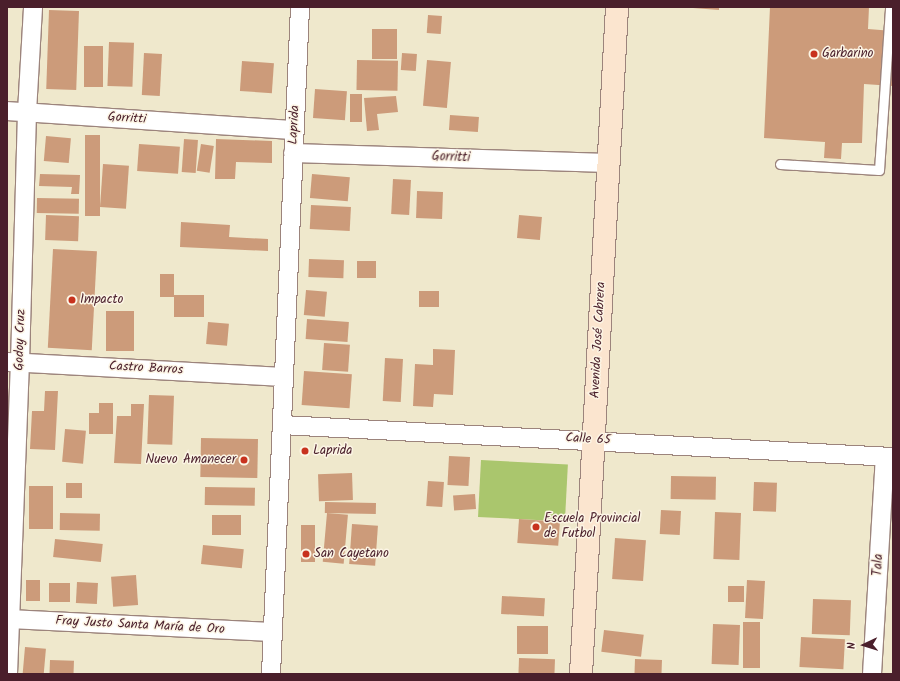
<!DOCTYPE html>
<meta charset="utf-8">
<style>
body{margin:0}
#map{position:relative;width:900px;height:681px;overflow:hidden;background:#efe8cc;font-family:Kalam,sans-serif}
div>[style]{position:absolute}
.green>*{inset:0;background:#aac66d;transform-origin:0 0}
.building>*{inset:0;background:#cc9b7a;transform-origin:0 0}
.roads{filter:drop-shadow(1px 0 #9c847c) drop-shadow(-1px 0 #9c847c) drop-shadow(0 1px #9c847c) drop-shadow(0 -1px #9c847c)}
.lane>*{height:9px;margin:-4.5px;padding:0 4.5px;transform-origin:4.5px;border-radius:4.5px;background:#fff}
.street>*{height:18px;margin:-9px;padding:0 9px;transform-origin:9px;border-radius:9px;background:#fff}
.secondary>*{height:22px;margin:-11px;padding:0 11px;transform-origin:11px;border-radius:11px;background:#fbe5cf}
.dots>*{width:11px;height:11px;translate:-50% -50%;box-sizing:border-box;border:2px solid #fcf5e5;border-radius:50%}
span{translate:-50% -50%;white-space:nowrap;text-align:center;line-height:1.15;-webkit-text-stroke:3px #fcf5e5;paint-order:stroke}
.poi-label{font-size:13px;color:#4a1f2b}
.left{translate:0 -50%;text-align:left}
.right{translate:-100% -50%;text-align:right}
.street-label{font-size:13px;color:#4a1f2b}
.frame{position:absolute;inset:0;border:8px solid #4a1f2b;pointer-events:none}
.north{position:absolute;left:844px;top:625px;width:40px;height:40px;-webkit-text-stroke:3px #fcf5e5;paint-order:stroke;rotate:266deg;font-size:11px;font-weight:700;line-height:16px;text-align:center;color:#4a1f2b}
.north::after{content:'';display:block;margin:auto;width:14px;height:18px;background:#4a1f2b;clip-path:polygon(50% 0,100% 100%,50% 72%,0 100%)}
</style>
<div id="map">
<div class="green">
<i style="left:481px;top:460px;width:87px;height:57px;rotate:3deg"></i>
</div>
<div class="building">
<i style="clip-path:polygon(680px 7px,719px 7px,719px 10px)"></i>
<i style="clip-path:polygon(770px 7px,869px 7px,868px 29px,893px 31px,893px 86px,864px 84px,862px 143px,842px 143px,841px 159px,824px 158px,825px 142px,764px 138px)"></i>
<i style="left:49px;top:10px;width:30px;height:79px;rotate:2deg"></i>
<i style="left:428px;top:15px;width:14px;height:18px;rotate:4deg"></i>
<i style="left:372px;top:29px;width:25px;height:30px"></i>
<i style="left:109px;top:42px;width:25px;height:44px;rotate:2deg"></i>
<i style="left:84px;top:46px;width:19px;height:41px"></i>
<i style="left:144px;top:53px;width:18px;height:42px;rotate:3deg"></i>
<i style="left:402px;top:53px;width:15px;height:17px;rotate:4deg"></i>
<i style="left:357px;top:60px;width:41px;height:30px;rotate:1deg"></i>
<i style="left:427px;top:60px;width:24px;height:46px;rotate:5deg"></i>
<i style="left:242px;top:61px;width:32px;height:30px;rotate:4deg"></i>
<i style="left:315px;top:89px;width:32px;height:29px;rotate:4deg"></i>
<i style="left:350px;top:94px;width:12px;height:28px"></i>
<i style="clip-path:polygon(396px 96px,398px 112px,377px 114px,379px 130px,367px 131px,364px 98px)"></i>
<i style="left:450px;top:115px;width:29px;height:15px;rotate:4deg"></i>
<i style="left:85px;top:135px;width:15px;height:81px"></i>
<i style="left:46px;top:136px;width:25px;height:25px;rotate:5deg"></i>
<i style="left:184px;top:139px;width:14px;height:33px;rotate:4deg"></i>
<i style="clip-path:polygon(216px 139px,272px 141px,272px 163px,236px 162px,235px 179px,215px 179px)"></i>
<i style="left:139px;top:144px;width:41px;height:27px;rotate:4deg"></i>
<i style="left:201px;top:144px;width:13px;height:27px;rotate:9deg"></i>
<i style="left:103px;top:164px;width:26px;height:43px;rotate:4deg"></i>
<i style="clip-path:polygon(40px 174px,80px 175px,79px 194px,71px 194px,72px 187px,39px 186px)"></i>
<i style="left:312px;top:174px;width:38px;height:24px;rotate:5deg"></i>
<i style="left:393px;top:179px;width:18px;height:35px;rotate:3deg"></i>
<i style="left:417px;top:191px;width:26px;height:27px;rotate:2deg"></i>
<i style="left:37px;top:198px;width:42px;height:15px;rotate:1deg"></i>
<i style="left:311px;top:205px;width:40px;height:24px;rotate:3deg"></i>
<i style="left:46px;top:215px;width:33px;height:25px;rotate:2deg"></i>
<i style="left:519px;top:215px;width:23px;height:23px;rotate:5deg"></i>
<i style="clip-path:polygon(181px 222px,230px 225px,229px 237px,268px 239px,268px 251px,180px 247px)"></i>
<i style="left:53px;top:249px;width:44px;height:99px;rotate:3deg"></i>
<i style="left:309px;top:259px;width:35px;height:18px;rotate:2deg"></i>
<i style="left:357px;top:261px;width:19px;height:17px"></i>
<i style="left:160px;top:274px;width:14px;height:23px"></i>
<i style="left:306px;top:290px;width:21px;height:25px;rotate:5deg"></i>
<i style="left:419px;top:291px;width:20px;height:16px"></i>
<i style="left:174px;top:295px;width:30px;height:22px"></i>
<i style="left:106px;top:311px;width:28px;height:40px"></i>
<i style="left:307px;top:319px;width:42px;height:20px;rotate:4deg"></i>
<i style="left:208px;top:322px;width:21px;height:22px;rotate:5deg"></i>
<i style="left:324px;top:343px;width:26px;height:27px;rotate:4deg"></i>
<i style="clip-path:polygon(433px 349px,455px 350px,453px 395px,434px 394px,433px 407px,413px 406px,415px 364px,433px 365px)"></i>
<i style="left:385px;top:358px;width:18px;height:43px;rotate:3deg"></i>
<i style="left:304px;top:371px;width:48px;height:34px;rotate:4deg"></i>
<i style="clip-path:polygon(45px 391px,58px 391px,55px 450px,30px 449px,32px 411px,44px 411px)"></i>
<i style="left:149px;top:395px;width:25px;height:49px;rotate:2deg"></i>
<i style="clip-path:polygon(99px 403px,113px 403px,113px 434px,89px 434px,89px 413px,99px 413px)"></i>
<i style="clip-path:polygon(131px 404px,144px 404px,141px 464px,114px 463px,117px 416px,131px 416px)"></i>
<i style="left:65px;top:429px;width:21px;height:33px;rotate:5deg"></i>
<i style="left:201px;top:438px;width:57px;height:39px;rotate:1deg"></i>
<i style="left:449px;top:456px;width:21px;height:29px;rotate:3deg"></i>
<i style="left:352px;top:473px;width:27px;height:34px;rotate:88deg"></i>
<i style="left:671px;top:476px;width:45px;height:23px;rotate:1deg"></i>
<i style="left:428px;top:481px;width:16px;height:25px;rotate:4deg"></i>
<i style="left:754px;top:482px;width:23px;height:29px;rotate:2deg"></i>
<i style="left:66px;top:483px;width:16px;height:15px"></i>
<i style="left:29px;top:486px;width:24px;height:43px"></i>
<i style="left:205px;top:487px;width:50px;height:18px;rotate:1deg"></i>
<i style="left:475px;top:494px;width:15px;height:22px;rotate:86deg"></i>
<i style="left:325px;top:502px;width:51px;height:11px;rotate:1deg"></i>
<i style="left:661px;top:510px;width:20px;height:24px;rotate:3deg"></i>
<i style="left:715px;top:512px;width:26px;height:47px;rotate:2deg"></i>
<i style="left:60px;top:513px;width:40px;height:17px;rotate:1deg"></i>
<i style="left:327px;top:513px;width:21px;height:49px;rotate:5deg"></i>
<i style="left:212px;top:515px;width:29px;height:20px"></i>
<i style="left:519px;top:519px;width:41px;height:24px;rotate:4deg"></i>
<i style="left:352px;top:524px;width:26px;height:40px;rotate:4deg"></i>
<i style="left:301px;top:525px;width:14px;height:37px"></i>
<i style="left:615px;top:538px;width:31px;height:41px;rotate:4deg"></i>
<i style="left:55px;top:539px;width:48px;height:18px;rotate:6deg"></i>
<i style="left:203px;top:545px;width:41px;height:19px;rotate:6deg"></i>
<i style="left:136px;top:575px;width:30px;height:25px;rotate:86deg"></i>
<i style="left:26px;top:580px;width:14px;height:21px"></i>
<i style="left:747px;top:580px;width:18px;height:38px;rotate:3deg"></i>
<i style="left:77px;top:582px;width:21px;height:21px;rotate:3deg"></i>
<i style="left:49px;top:583px;width:21px;height:19px"></i>
<i style="left:728px;top:586px;width:16px;height:16px"></i>
<i style="left:502px;top:596px;width:43px;height:18px;rotate:3deg"></i>
<i style="left:813px;top:599px;width:38px;height:35px;rotate:2deg"></i>
<i style="left:743px;top:622px;width:17px;height:46px"></i>
<i style="left:713px;top:624px;width:27px;height:40px;rotate:2deg"></i>
<i style="left:517px;top:626px;width:31px;height:28px"></i>
<i style="left:604px;top:630px;width:40px;height:22px;rotate:7deg"></i>
<i style="left:801px;top:637px;width:44px;height:30px;rotate:3deg"></i>
<i style="left:25px;top:647px;width:21px;height:27px;rotate:5deg"></i>
<i style="left:519px;top:658px;width:36px;height:16px;rotate:2deg"></i>
<i style="left:635px;top:659px;width:27px;height:15px;rotate:2deg"></i>
<i style="left:50px;top:660px;width:24px;height:14px;rotate:2deg"></i>
</div>
<div class="roads">
<div class="lane">
<i style="left:780px;top:164px;width:99px;rotate:3.5deg"></i>
<i style="left:879px;top:170px;width:163px;rotate:-86.1deg"></i>
</div>
<div class="street">
<i style="left:7px;top:111px;width:288px;rotate:3.8deg"></i>
<i style="left:293px;top:153px;width:315px;rotate:1.8deg"></i>
<i style="left:7px;top:362px;width:277px;rotate:3.1deg"></i>
<i style="left:282px;top:425px;width:612px;rotate:3deg"></i>
<i style="left:7px;top:619px;width:266px;rotate:2.8deg"></i>
<i style="left:8px;top:674px;width:311px;rotate:-87.8deg"></i>
<i style="left:20px;top:363px;width:251px;rotate:-88.4deg"></i>
<i style="left:27px;top:112px;width:105px;rotate:-86.7deg"></i>
<i style="left:271px;top:674px;width:668px;rotate:-87.51deg"></i>
<i style="left:872px;top:674px;width:217px;rotate:-86.6deg"></i>
</div>
<div class="secondary">
<i style="left:581px;top:674px;width:668px;rotate:-86.91deg"></i>
</div>
</div>
<div class="dots">
<i style="left:814px;top:54px;background:#c8321e"></i>
<i style="left:72px;top:300px;background:#c8321e"></i>
<i style="left:305px;top:451px;background:#c8321e"></i>
<i style="left:244px;top:460px;background:#c8321e"></i>
<i style="left:536px;top:527px;background:#c8321e"></i>
<i style="left:306px;top:554px;background:#c8321e"></i>
</div>
<div class="poi-label">
<span class="left" style="left:822px;top:54px">Garbarino</span>
<span class="left" style="left:80px;top:300px">Impacto</span>
<span class="left" style="left:313px;top:451px">Laprida</span>
<span class="right" style="left:236px;top:460px">Nuevo Amanecer</span>
<span class="left" style="left:544px;top:527px">Escuela Provincial<br>de Futbol</span>
<span class="left" style="left:314px;top:554px">San Cayetano</span>
</div>
<div class="street-label">
<span style="left:127px;top:119px;rotate:4deg">Gorritti</span>
<span style="left:295px;top:125px;rotate:-87deg">Laprida</span>
<span style="left:451px;top:158px;rotate:2deg">Gorritti</span>
<span style="left:21px;top:340px;rotate:-88deg">Godoy Cruz</span>
<span style="left:599px;top:340px;rotate:-87deg">Avenida José Cabrera</span>
<span style="left:146px;top:369px;rotate:3deg">Castro Barros</span>
<span style="left:588px;top:440px;rotate:3deg">Calle 65</span>
<span style="left:879px;top:565px;rotate:-87deg">Tala</span>
<span style="left:140px;top:626px;rotate:3deg">Fray Justo Santa María de Oro</span>
</div>
<div class="frame"></div>
<div class="north">N</div>
</div>
